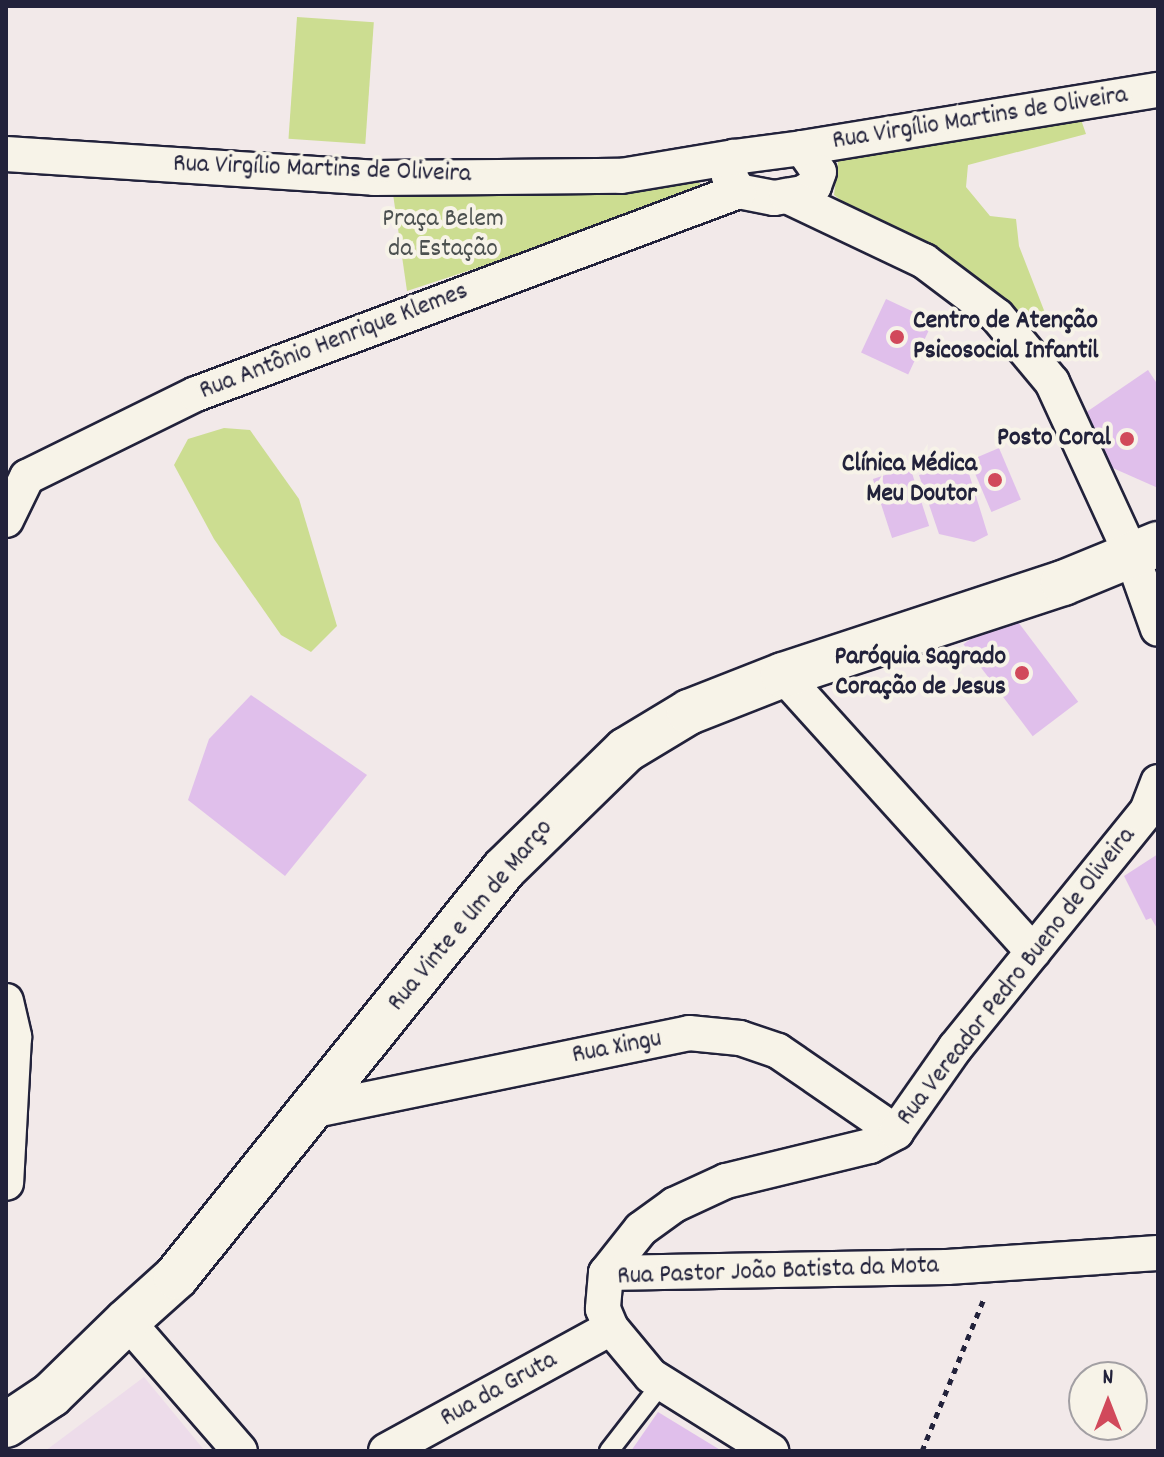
<!DOCTYPE html>
<meta charset="utf-8">
<style>
body{margin:0}
#map{position:relative;width:1164px;height:1457px;overflow:hidden;background:#f2e9e9;font-family:Dekko,sans-serif}
div>[style]{position:absolute}
.built>*{inset:0;background:#eddcea}
.green>*{inset:0;background:#ccdd91;transform-origin:0 0}
.building>*{inset:0;background:#e0bfeb;transform-origin:0 0}
.path>*{height:5px;margin-top:-2.5px;transform-origin:0;background:repeating-linear-gradient(90deg,#22223b 0 6px,transparent 0 12px)}
.roads{filter:drop-shadow(2px 0 #22223b) drop-shadow(-2px 0 #22223b) drop-shadow(0 2px #22223b) drop-shadow(0 -2px #22223b)}
.service>*{height:18px;margin:-9px;padding:0 9px;transform-origin:9px;border-radius:9px;background:#f7f3e8}
.minor>*{height:34px;margin:-17px;padding:0 17px;transform-origin:17px;border-radius:17px;background:#f7f3e8}
.secondary>*{height:44px;margin:-22px;padding:0 22px;transform-origin:22px;border-radius:22px;background:#f7f3e8}
.primary>*{height:44px;margin:-22px;padding:0 22px;transform-origin:22px;border-radius:22px;background:#f7f3e8}
.dots>*{width:22px;height:22px;translate:-50% -50%;box-sizing:border-box;border:4px solid #f7f3e8;border-radius:50%}
span{translate:-50% -50%;white-space:nowrap;text-align:center;line-height:1.15;-webkit-text-stroke:8px #f7f3e8;paint-order:stroke}
.street-label{font-size:26px;color:#22223b}
.park-label{font-size:26px;color:#4c5150}
.poi-label{font-size:26px;color:#22223b;font-weight:700}
.left{translate:0 -50%;text-align:left}
.right{translate:-100% -50%;text-align:right}
.frame{position:absolute;inset:0;border:8px solid #22223b;pointer-events:none}
.north{position:absolute;left:1068px;top:1361px;width:80px;height:80px;box-sizing:border-box;background:#f7f3e8;border:2px solid #a29fa3;border-radius:50%;rotate:0deg;font-size:22px;font-weight:700;line-height:32px;text-align:center;color:#22223b}
.north::after{content:'';display:block;margin:auto;width:28px;height:36px;background:#d1495b;clip-path:polygon(50% 0,100% 100%,50% 72%,0 100%)}
</style>
<div id="map">
<div class="built">
<i style="clip-path:polygon(144px 1377px,205px 1451px,45px 1451px)"></i>
</div>
<div class="green">
<i style="left:297px;top:17px;width:77px;height:122px;rotate:4deg"></i>
<i style="clip-path:polygon(1078px 111px,1086px 134px,968px 165px,966px 187px,990px 216px,1016px 219px,1019px 246px,1047px 318px,1027px 340px,834px 195px,839px 153px)"></i>
<i style="clip-path:polygon(684px 181px,700px 183px,701px 194px,407px 291px,393px 194px)"></i>
<i style="clip-path:polygon(224px 428px,250px 430px,299px 499px,337px 626px,311px 652px,281px 635px,214px 539px,174px 465px,188px 439px)"></i>
</div>
<div class="building">
<i style="left:886px;top:299px;width:52px;height:59px;rotate:25deg"></i>
<i style="clip-path:polygon(1148px 370px,1158px 385px,1158px 488px,1106px 465px,1085px 413px)"></i>
<i style="left:999px;top:448px;width:56px;height:32px;rotate:67deg"></i>
<i style="clip-path:polygon(966px 464px,988px 535px,974px 542px,939px 534px,919px 475px)"></i>
<i style="left:910px;top:467px;width:62px;height:39px;rotate:72deg"></i>
<i style="left:1009px;top:610px;width:115px;height:57px;rotate:53deg"></i>
<i style="clip-path:polygon(251px 695px,367px 775px,285px 876px,188px 800px,209px 739px)"></i>
<i style="clip-path:polygon(1158px 854px,1158px 930px,1151px 918px,1146px 920px,1124px 876px)"></i>
<i style="clip-path:polygon(658px 1412px,722px 1451px,631px 1451px)"></i>
</div>
<div class="path">
<i style="left:922px;top:1451px;width:167px;rotate:-67.9deg"></i>
</div>
<div class="roads">
<div class="service">
<i style="left:609px;top:1451px;width:86px;rotate:-52.1deg"></i>
</div>
<div class="minor">
<i style="left:802px;top:148px;width:361px;rotate:-9.3deg"></i>
<i style="left:802px;top:148px;width:29px;rotate:55deg"></i>
<i style="left:819px;top:172px;width:15px;rotate:110deg"></i>
<i style="left:814px;top:186px;width:13px;rotate:148deg"></i>
<i style="left:803px;top:193px;width:29px;rotate:170deg"></i>
<i style="left:774px;top:198px;width:36px;rotate:-169deg"></i>
<i style="left:739px;top:191px;width:18px;rotate:-124deg"></i>
<i style="left:729px;top:176px;width:20px;rotate:-75deg"></i>
<i style="left:734px;top:157px;width:69px;rotate:-7.5deg"></i>
<i style="left:6px;top:154px;width:369px;rotate:3.7deg"></i>
<i style="left:374px;top:178px;width:247px;rotate:-0.5deg"></i>
<i style="left:621px;top:176px;width:115px;rotate:-9.5deg"></i>
<i style="left:787px;top:196px;width:152px;rotate:25.4deg"></i>
<i style="left:924px;top:261px;width:91px;rotate:37deg"></i>
<i style="left:997px;top:316px;width:86px;rotate:50.2deg"></i>
<i style="left:1052px;top:382px;width:192px;rotate:65.3deg"></i>
<i style="left:1132px;top:556px;width:77px;rotate:70.4deg"></i>
<i style="left:6px;top:520px;width:48px;rotate:-64deg"></i>
<i style="left:27px;top:477px;width:188px;rotate:-26.2deg"></i>
<i style="left:196px;top:394px;width:580px;rotate:-20.5deg"></i>
<i style="left:783px;top:675px;width:373px;rotate:47.9deg"></i>
<i style="left:6px;top:1001px;width:37px;rotate:77deg"></i>
<i style="left:14px;top:1037px;width:146px;rotate:93.1deg"></i>
<i style="left:315px;top:1110px;width:382px;rotate:-11.6deg"></i>
<i style="left:689px;top:1033px;width:51px;rotate:5.6deg"></i>
<i style="left:740px;top:1038px;width:40px;rotate:18.9deg"></i>
<i style="left:778px;top:1051px;width:143px;rotate:34.5deg"></i>
<i style="left:606px;top:1273px;width:56px;rotate:-51.5deg"></i>
<i style="left:641px;top:1229px;width:41px;rotate:-36deg"></i>
<i style="left:674px;top:1205px;width:57px;rotate:-24.8deg"></i>
<i style="left:726px;top:1181px;width:148px;rotate:-13.7deg"></i>
<i style="left:870px;top:1146px;width:30px;rotate:-28deg"></i>
<i style="left:896px;top:1132px;width:103px;rotate:-54.9deg"></i>
<i style="left:955px;top:1048px;width:305px;rotate:-51deg"></i>
<i style="left:1147px;top:811px;width:31px;rotate:-69deg"></i>
<i style="left:606px;top:1273px;width:341px;rotate:-1deg"></i>
<i style="left:947px;top:1267px;width:211px;rotate:-3.8deg"></i>
<i style="left:606px;top:1273px;width:36px;rotate:95deg"></i>
<i style="left:603px;top:1309px;width:21px;rotate:67deg"></i>
<i style="left:611px;top:1328px;width:62px;rotate:50.2deg"></i>
<i style="left:651px;top:1376px;width:142px;rotate:32deg"></i>
<i style="left:127px;top:1321px;width:172px;rotate:49deg"></i>
<i style="left:386px;top:1451px;width:256px;rotate:-28.7deg"></i>
</div>
<div class="secondary">
<i style="left:127px;top:1321px;width:66px;rotate:-41.9deg"></i>
<i style="left:176px;top:1277px;width:523px;rotate:-51.2deg"></i>
<i style="left:504px;top:869px;width:170px;rotate:-44.3deg"></i>
<i style="left:626px;top:750px;width:74px;rotate:-31.1deg"></i>
<i style="left:689px;top:712px;width:101px;rotate:-21.5deg"></i>
<i style="left:783px;top:675px;width:295px;rotate:-18.2deg"></i>
<i style="left:1063px;top:583px;width:103px;rotate:-22.3deg"></i>
</div>
<div class="primary">
<i style="left:6px;top:1425px;width:54px;rotate:-33.7deg"></i>
<i style="left:51px;top:1395px;width:106px;rotate:-44.2deg"></i>
</div>
</div>
<div class="dots">
<i style="left:897px;top:337px;background:#d1495b"></i>
<i style="left:1127px;top:439px;background:#d1495b"></i>
<i style="left:995px;top:480px;background:#d1495b"></i>
<i style="left:1022px;top:673px;background:#d1495b"></i>
</div>
<div class="street-label">
<span style="left:980px;top:119px;rotate:-9deg">Rua Virgílio Martins de Oliveira</span>
<span style="left:322px;top:170px;rotate:2deg">Rua Virgílio Martins de Oliveira</span>
<span style="left:334px;top:342px;rotate:-21deg">Rua Antônio Henrique Klemes</span>
<span style="left:471px;top:916px;rotate:-50deg">Rua Vinte e Um de Março</span>
<span style="left:1017px;top:977px;rotate:-52deg">Rua Vereador Pedro Bueno de Oliveira</span>
<span style="left:617px;top:1048px;rotate:-11deg">Rua Xingu</span>
<span style="left:778px;top:1272px;rotate:-2deg">Rua Pastor João Batista da Mota</span>
<span style="left:499px;top:1390px;rotate:-29deg">Rua da Gruta</span>
</div>
<div class="park-label">
<span style="left:443px;top:235px">Praça Belem<br>da Estação</span>
</div>
<div class="poi-label">
<span class="left" style="left:913px;top:337px">Centro de Atenção<br>Psicosocial Infantil</span>
<span class="right" style="left:1111px;top:439px">Posto Coral</span>
<span class="right" style="left:977px;top:480px">Clínica Médica<br>Meu Doutor</span>
<span class="right" style="left:1006px;top:673px">Paróquia Sagrado<br>Coração de Jesus</span>
</div>
<div class="frame"></div>
<div class="north">N</div>
</div>
